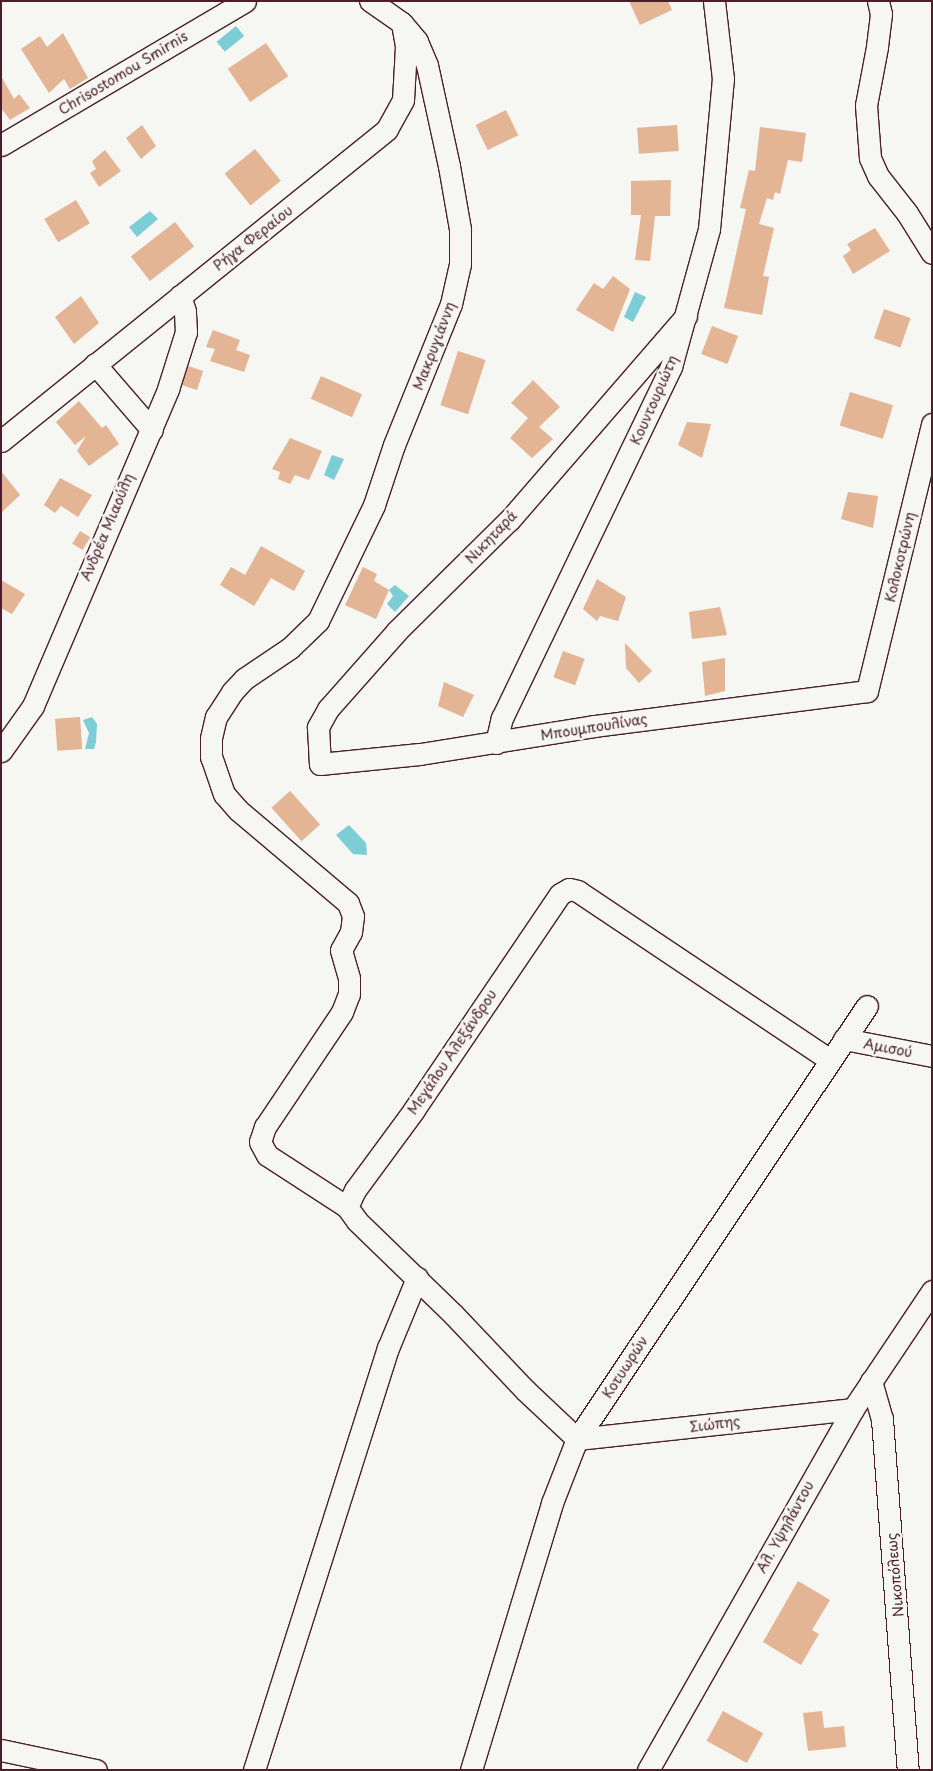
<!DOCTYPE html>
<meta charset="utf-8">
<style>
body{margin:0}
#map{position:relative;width:933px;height:1771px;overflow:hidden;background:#f6f6f2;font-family:"Playpen Sans",sans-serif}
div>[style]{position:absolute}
.water>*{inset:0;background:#7dcdd7;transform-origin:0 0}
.building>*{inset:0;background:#e3b594;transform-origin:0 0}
.roads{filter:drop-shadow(1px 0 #4a1f2b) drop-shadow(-1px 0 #4a1f2b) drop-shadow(0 1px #4a1f2b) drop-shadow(0 -1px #4a1f2b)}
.minor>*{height:21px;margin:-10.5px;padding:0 10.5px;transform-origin:10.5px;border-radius:10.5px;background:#f6f6f2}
span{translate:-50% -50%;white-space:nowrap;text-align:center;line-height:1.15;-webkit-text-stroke:5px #f6f6f2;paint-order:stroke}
.street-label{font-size:14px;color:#4a1f2b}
.frame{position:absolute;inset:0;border:2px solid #4a1f2b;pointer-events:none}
</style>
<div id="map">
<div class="water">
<i style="left:236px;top:26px;width:13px;height:25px;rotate:51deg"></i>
<i style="clip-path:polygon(150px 211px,158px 219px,137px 237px,129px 227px)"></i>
<i style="clip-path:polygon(635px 292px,646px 297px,633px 322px,624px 317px)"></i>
<i style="clip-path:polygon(332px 455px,344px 459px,334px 480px,324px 475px)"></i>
<i style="clip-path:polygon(395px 585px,409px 596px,395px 612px,387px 604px,393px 596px,389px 590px)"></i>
<i style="clip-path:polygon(92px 717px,97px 724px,96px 742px,94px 749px,85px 749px,89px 733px,83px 720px)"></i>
<i style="clip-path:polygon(349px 825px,366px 843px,367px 855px,353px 854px,336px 835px)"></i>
</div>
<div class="building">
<i style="clip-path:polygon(629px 1px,668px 1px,672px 10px,640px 25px)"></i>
<i style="clip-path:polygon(63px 33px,88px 78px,70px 89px,64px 79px,49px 93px,21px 49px,40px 36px,47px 47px)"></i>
<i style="left:266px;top:43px;width:40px;height:46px;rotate:56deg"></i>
<i style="clip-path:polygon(1px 76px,14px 99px,19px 94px,30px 108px,10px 120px,1px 108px)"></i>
<i style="left:506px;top:110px;width:28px;height:34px;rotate:64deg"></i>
<i style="clip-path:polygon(142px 125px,156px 146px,141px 159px,126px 138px)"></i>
<i style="left:677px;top:125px;width:26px;height:40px;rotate:86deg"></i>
<i style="clip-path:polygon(760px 127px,806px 133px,802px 162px,788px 160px,780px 194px,775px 192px,773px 200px,767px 198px,759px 224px,774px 228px,763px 276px,769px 277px,762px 315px,724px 308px,746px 209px,740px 208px,749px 170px,755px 171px)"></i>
<i style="left:255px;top:149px;width:41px;height:39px;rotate:51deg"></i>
<i style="clip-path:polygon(105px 150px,121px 171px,99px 187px,90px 173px,96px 169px,92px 161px)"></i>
<i style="clip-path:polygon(671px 180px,670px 216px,655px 216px,650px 261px,635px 260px,641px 215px,631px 215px,631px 181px)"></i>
<i style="left:76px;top:200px;width:27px;height:37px;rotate:59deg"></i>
<i style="left:175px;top:222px;width:31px;height:56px;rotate:52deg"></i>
<i style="clip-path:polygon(875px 228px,890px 251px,853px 274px,843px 256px,851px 250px,847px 244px)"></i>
<i style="clip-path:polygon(613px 276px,630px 289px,613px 332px,576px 310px,594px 283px,603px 289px)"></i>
<i style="clip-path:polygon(81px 296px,99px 323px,74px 344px,55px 317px)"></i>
<i style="left:884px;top:309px;width:28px;height:31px;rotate:19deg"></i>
<i style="left:712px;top:326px;width:28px;height:30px;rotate:21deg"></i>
<i style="clip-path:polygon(213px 330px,240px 340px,236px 350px,250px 355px,244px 372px,210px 361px,215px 349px,206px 347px)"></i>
<i style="left:458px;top:351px;width:29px;height:57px;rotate:18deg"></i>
<i style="left:188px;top:366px;width:16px;height:20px;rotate:18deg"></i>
<i style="left:321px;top:376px;width:45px;height:25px;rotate:24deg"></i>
<i style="clip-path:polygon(533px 380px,560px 407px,539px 427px,553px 439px,532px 458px,510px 438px,528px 418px,511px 403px)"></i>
<i style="left:850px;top:392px;width:45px;height:35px;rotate:17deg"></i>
<i style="clip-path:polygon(79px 401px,102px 428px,106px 425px,119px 444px,89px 466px,77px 451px,86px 436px,75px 445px,56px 422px)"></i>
<i style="clip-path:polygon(687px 422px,711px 424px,702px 458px,678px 445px)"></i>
<i style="clip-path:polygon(290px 438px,322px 451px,309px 480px,295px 475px,290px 484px,278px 479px,280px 472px,272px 469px)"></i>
<i style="clip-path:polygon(1px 471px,20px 495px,1px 513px)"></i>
<i style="clip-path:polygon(60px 478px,92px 495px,78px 517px,61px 506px,55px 513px,44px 505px)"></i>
<i style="clip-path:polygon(848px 492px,878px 496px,873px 528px,841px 519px)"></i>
<i style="left:80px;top:531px;width:12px;height:15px;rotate:31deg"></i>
<i style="clip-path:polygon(261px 546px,305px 571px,294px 591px,271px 578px,254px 606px,220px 585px,231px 567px,245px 575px)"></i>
<i style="clip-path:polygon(363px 567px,377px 574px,374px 581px,389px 590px,376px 619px,345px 605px)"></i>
<i style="clip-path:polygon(597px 579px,626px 597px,618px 621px,600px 616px,597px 621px,583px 609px)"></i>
<i style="clip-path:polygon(1px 580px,25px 594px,12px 614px,1px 608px)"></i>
<i style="clip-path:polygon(720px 607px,727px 635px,692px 639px,689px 612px)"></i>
<i style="clip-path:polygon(625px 643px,652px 671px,639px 683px,626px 668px)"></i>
<i style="left:563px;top:651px;width:23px;height:28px;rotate:20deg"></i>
<i style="clip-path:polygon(725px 658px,725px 691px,705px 696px,702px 662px)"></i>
<i style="clip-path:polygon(444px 682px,474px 695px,463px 717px,438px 706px)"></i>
<i style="left:80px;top:717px;width:32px;height:25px;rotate:86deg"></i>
<i style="left:290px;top:791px;width:45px;height:25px;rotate:48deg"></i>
<i style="clip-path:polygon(798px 1581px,830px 1600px,812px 1630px,819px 1634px,801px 1665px,763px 1642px)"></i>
<i style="left:723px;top:1711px;width:46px;height:34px;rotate:29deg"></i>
<i style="clip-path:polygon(822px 1711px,824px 1728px,844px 1726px,846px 1747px,808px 1751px,803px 1713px)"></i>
</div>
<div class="roads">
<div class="minor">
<i style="left:878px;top:1px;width:13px;rotate:77deg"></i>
<i style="left:881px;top:14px;width:33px;rotate:97deg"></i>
<i style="left:877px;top:47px;width:59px;rotate:100.7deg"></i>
<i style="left:866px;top:105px;width:53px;rotate:85.7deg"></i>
<i style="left:870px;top:158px;width:20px;rotate:66deg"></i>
<i style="left:878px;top:176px;width:47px;rotate:51.9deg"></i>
<i style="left:907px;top:213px;width:47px;rotate:58deg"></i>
<i style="left:1px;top:145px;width:283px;rotate:-30.5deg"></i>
<i style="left:686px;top:316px;width:270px;rotate:130.9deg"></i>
<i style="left:509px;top:520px;width:158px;rotate:135.3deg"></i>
<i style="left:397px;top:631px;width:104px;rotate:131.5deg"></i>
<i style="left:328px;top:709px;width:21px;rotate:119deg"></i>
<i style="left:318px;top:727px;width:37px;rotate:87deg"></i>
<i style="left:320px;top:764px;width:100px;rotate:-5.7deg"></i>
<i style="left:420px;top:754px;width:176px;rotate:-9.1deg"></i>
<i style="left:594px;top:726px;width:275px;rotate:-7.3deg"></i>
<i style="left:867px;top:691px;width:275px;rotate:-76.3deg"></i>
<i style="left:95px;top:364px;width:87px;rotate:49.2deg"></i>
<i style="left:1px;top:441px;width:496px;rotate:-38.9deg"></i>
<i style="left:387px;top:129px;width:33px;rotate:-61deg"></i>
<i style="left:403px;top:100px;width:54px;rotate:-86.8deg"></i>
<i style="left:406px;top:46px;width:23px;rotate:-100deg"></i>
<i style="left:402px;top:23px;width:39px;rotate:-145deg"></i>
<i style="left:496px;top:743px;width:26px;rotate:-77deg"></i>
<i style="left:502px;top:718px;width:390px;rotate:-64.3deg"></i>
<i style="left:671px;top:367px;width:143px;rotate:-74.6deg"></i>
<i style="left:709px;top:229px;width:151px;rotate:-84.7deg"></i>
<i style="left:723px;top:79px;width:79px;rotate:-96.6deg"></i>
<i style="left:1px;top:751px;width:55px;rotate:-54.6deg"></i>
<i style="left:33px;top:706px;width:345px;rotate:-66.9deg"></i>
<i style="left:168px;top:389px;width:60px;rotate:-72.5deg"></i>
<i style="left:186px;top:332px;width:21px;rotate:-93deg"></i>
<i style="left:185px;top:311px;width:16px;rotate:-108deg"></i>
<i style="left:844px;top:1039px;width:90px;rotate:10.9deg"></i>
<i style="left:830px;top:1060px;width:303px;rotate:-146.2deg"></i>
<i style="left:578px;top:891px;width:9px;rotate:-167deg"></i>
<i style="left:569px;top:889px;width:10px;rotate:151deg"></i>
<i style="left:560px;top:894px;width:261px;rotate:124.1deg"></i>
<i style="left:414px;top:1110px;width:99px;rotate:126.4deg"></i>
<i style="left:355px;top:1190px;width:19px;rotate:115deg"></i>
<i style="left:347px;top:1207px;width:17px;rotate:54deg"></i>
<i style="left:357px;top:1221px;width:134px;rotate:44.1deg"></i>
<i style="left:453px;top:1314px;width:105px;rotate:46.5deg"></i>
<i style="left:525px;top:1390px;width:71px;rotate:43.3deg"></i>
<i style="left:577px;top:1439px;width:278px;rotate:-6.2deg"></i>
<i style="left:347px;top:1207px;width:95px;rotate:-147deg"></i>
<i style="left:267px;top:1155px;width:15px;rotate:-118deg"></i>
<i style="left:260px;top:1142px;width:16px;rotate:-72deg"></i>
<i style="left:265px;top:1127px;width:138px;rotate:-56.2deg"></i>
<i style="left:342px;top:1012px;width:19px;rotate:-69deg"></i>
<i style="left:349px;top:994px;width:16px;rotate:-90deg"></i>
<i style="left:349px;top:978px;width:29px;rotate:-106deg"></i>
<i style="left:341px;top:950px;width:21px;rotate:-61deg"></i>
<i style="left:351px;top:932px;width:16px;rotate:-83deg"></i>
<i style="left:353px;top:916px;width:14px;rotate:-111deg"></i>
<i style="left:348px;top:903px;width:144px;rotate:-139.8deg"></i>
<i style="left:238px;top:810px;width:21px;rotate:-131deg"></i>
<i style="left:224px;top:794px;width:39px;rotate:-109deg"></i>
<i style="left:211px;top:757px;width:19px;rotate:-90deg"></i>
<i style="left:211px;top:738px;width:22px;rotate:-77deg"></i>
<i style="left:216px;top:717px;width:30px;rotate:-57deg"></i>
<i style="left:232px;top:692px;width:18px;rotate:-47deg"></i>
<i style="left:244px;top:679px;width:55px;rotate:-34deg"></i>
<i style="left:290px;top:648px;width:39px;rotate:-44deg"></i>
<i style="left:318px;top:621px;width:129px;rotate:-64.2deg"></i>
<i style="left:374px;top:505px;width:63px;rotate:-71.6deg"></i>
<i style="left:394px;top:445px;width:152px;rotate:-68deg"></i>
<i style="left:451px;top:304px;width:41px;rotate:-77.3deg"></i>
<i style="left:460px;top:264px;width:35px;rotate:-90deg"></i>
<i style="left:460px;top:229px;width:64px;rotate:-99.9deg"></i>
<i style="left:449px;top:166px;width:103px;rotate:-102.3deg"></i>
<i style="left:427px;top:65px;width:26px;rotate:-113deg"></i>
<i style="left:417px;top:41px;width:23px;rotate:-130deg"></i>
<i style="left:871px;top:1381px;width:40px;rotate:74deg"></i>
<i style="left:882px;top:1419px;width:352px;rotate:85.8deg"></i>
<i style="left:1px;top:1750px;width:97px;rotate:11.9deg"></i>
<i style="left:254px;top:1770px;width:443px;rotate:-72.4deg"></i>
<i style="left:388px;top:1348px;width:76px;rotate:-67.5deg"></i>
<i style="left:471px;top:1770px;width:279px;rotate:-73.1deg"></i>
<i style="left:552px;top:1503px;width:69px;rotate:-68.7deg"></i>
<i style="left:577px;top:1439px;width:521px;rotate:-56.19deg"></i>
<i style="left:648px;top:1770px;width:415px;rotate:-60.4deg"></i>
<i style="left:853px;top:1409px;width:142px;rotate:-56.2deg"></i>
</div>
</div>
<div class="street-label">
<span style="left:123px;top:73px;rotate:-31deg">Chrisostomou Smirnis</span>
<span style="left:253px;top:238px;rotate:-38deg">Ρήγα Φεραίου</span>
<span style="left:434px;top:346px;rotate:-69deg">Μακρυγιάννη</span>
<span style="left:654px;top:400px;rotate:-66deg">Κουντουριώτη</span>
<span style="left:107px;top:527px;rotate:-67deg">Ανδρέα Μιαούλη</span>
<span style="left:491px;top:537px;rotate:-46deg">Νικηταρά</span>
<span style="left:900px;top:557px;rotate:-77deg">Κολοκοτρώνη</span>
<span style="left:594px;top:727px;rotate:-9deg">Μπουμπουλίνας</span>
<span style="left:888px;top:1048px;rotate:11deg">Αμισού</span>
<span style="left:452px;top:1052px;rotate:-56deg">Μεγάλου Αλεξάνδρου</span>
<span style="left:625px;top:1367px;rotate:-57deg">Κοτυωρών</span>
<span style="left:715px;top:1424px;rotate:-7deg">Σιώπης</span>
<span style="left:785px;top:1527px;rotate:-61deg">Αλ. Υψηλάντου</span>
<span style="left:895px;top:1575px;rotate:-95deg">Νικοπόλεως</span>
</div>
<div class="frame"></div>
</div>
